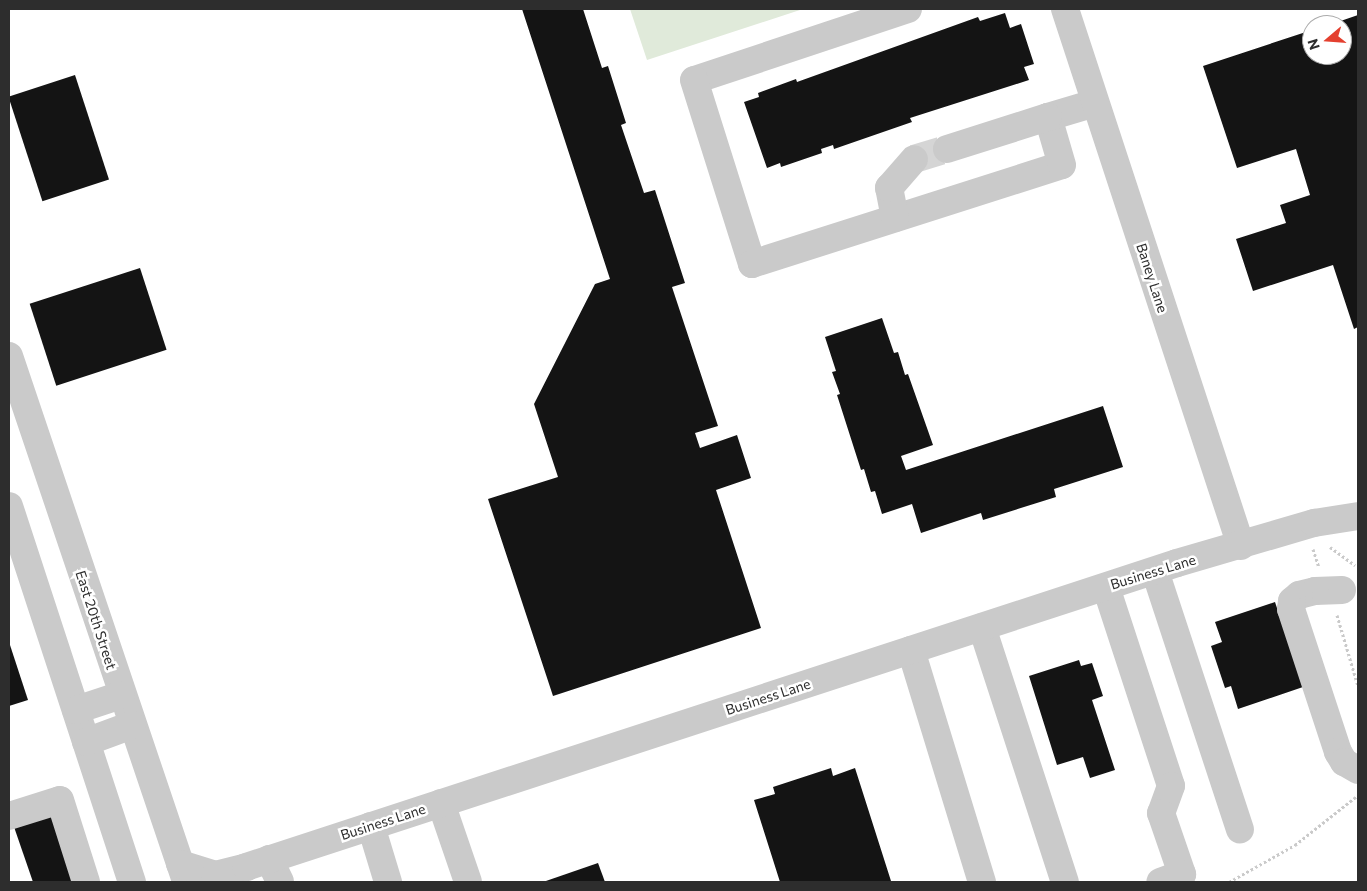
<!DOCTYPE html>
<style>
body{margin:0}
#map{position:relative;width:1367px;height:891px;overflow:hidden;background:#fff;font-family:Commissioner,sans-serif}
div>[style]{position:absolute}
.green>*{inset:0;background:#e0eada}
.building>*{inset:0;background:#141414;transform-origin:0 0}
.minor-tunnel>*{height:28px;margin-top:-14px;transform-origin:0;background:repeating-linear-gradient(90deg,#d5d5d5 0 28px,transparent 0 42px)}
.path>*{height:3px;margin-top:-1.5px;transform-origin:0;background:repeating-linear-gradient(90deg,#cacaca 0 2.5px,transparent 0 5px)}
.minor>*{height:28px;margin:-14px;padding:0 14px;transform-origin:14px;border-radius:14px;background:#cacaca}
span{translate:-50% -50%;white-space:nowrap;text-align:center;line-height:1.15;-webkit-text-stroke:5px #fff;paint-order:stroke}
.street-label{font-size:14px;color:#2d2d2d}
.frame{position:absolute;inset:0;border:10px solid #2d2d2d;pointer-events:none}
.north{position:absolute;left:1302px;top:15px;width:50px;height:50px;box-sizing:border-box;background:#fff;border:1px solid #ababab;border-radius:50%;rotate:252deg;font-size:14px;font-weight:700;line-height:20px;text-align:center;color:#2d2d2d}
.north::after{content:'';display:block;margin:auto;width:18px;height:22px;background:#e4402f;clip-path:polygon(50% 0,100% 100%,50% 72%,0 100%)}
</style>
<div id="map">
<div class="green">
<i style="clip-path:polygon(630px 9px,803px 9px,647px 60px)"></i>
</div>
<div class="building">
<i style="clip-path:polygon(522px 9px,583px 9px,602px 68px,608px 66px,626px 123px,621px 125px,644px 193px,655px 190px,685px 283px,672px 287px,718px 426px,695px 433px,700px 448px,737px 435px,751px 478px,716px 490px,761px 628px,553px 696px,488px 499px,558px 477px,534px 404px,595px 284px,610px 279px)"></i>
<i style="clip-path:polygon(1005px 13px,1010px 28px,1021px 24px,1034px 64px,1024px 67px,1029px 80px,910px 118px,912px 122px,834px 149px,833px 145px,821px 149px,822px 153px,781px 167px,780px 163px,767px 168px,744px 102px,759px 97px,758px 93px,796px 79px,797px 82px,978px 17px,980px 21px)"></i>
<i style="clip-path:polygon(1358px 15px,1358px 327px,1354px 329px,1333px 265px,1253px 291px,1236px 239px,1286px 223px,1280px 205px,1310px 195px,1296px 149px,1237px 168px,1203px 66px,1312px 30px,1312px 55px,1342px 55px,1342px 25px,1329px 25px)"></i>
<i style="left:75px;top:75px;width:110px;height:70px;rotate:72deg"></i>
<i style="left:140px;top:268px;width:86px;height:116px;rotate:72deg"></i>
<i style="clip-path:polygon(882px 318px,894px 353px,898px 352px,905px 375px,908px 374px,933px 445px,901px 456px,906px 470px,1103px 406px,1123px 467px,1054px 489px,1056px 497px,983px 520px,981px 513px,921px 533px,912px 504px,882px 514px,875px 491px,871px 492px,864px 469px,861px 470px,837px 395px,840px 394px,832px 372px,836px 371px,825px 337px)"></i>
<i style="clip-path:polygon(1275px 602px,1303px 687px,1238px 709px,1231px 686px,1225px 688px,1211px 646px,1222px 642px,1215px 622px)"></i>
<i style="clip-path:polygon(9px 642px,28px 700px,9px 706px)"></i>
<i style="clip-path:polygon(1079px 660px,1081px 666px,1092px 663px,1103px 696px,1092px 700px,1115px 770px,1090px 778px,1083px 757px,1057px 765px,1029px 676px)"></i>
<i style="clip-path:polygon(831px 768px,833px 776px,855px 768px,891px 881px,780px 882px,754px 800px,775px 794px,773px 787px)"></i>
<i style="clip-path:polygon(56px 810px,79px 882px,33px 882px,13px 824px)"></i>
<i style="clip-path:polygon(598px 863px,605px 882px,543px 882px)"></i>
</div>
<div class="minor-tunnel">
<i style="left:914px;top:159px;width:34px;rotate:-17deg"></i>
</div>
<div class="path">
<i style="left:1330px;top:547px;width:31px;rotate:36deg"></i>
<i style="left:1313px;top:549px;width:19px;rotate:72deg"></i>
<i style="left:1337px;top:615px;width:74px;rotate:73.5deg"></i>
<i style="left:1229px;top:882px;width:76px;rotate:-29.3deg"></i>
<i style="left:1295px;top:845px;width:80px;rotate:-38.4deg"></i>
</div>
<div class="minor">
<i style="left:908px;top:9px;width:225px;rotate:161.6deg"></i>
<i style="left:694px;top:80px;width:193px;rotate:72.5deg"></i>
<i style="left:752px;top:264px;width:325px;rotate:-17.7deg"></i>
<i style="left:1062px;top:165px;width:50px;rotate:-106.3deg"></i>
<i style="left:1048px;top:117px;width:49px;rotate:-16.6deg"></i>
<i style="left:1065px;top:9px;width:565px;rotate:71.85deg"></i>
<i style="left:947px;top:149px;width:106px;rotate:-17.6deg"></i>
<i style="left:895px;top:218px;width:31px;rotate:-101deg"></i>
<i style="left:889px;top:188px;width:38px;rotate:-49deg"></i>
<i style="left:9px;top:356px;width:554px;rotate:71.37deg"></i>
<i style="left:9px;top:506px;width:396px;rotate:71.9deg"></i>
<i style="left:1155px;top:571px;width:272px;rotate:71.8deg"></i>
<i style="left:1106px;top:587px;width:209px;rotate:71.9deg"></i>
<i style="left:1171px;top:786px;width:29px;rotate:110deg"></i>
<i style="left:1161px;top:813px;width:65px;rotate:71deg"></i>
<i style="left:1182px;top:874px;width:23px;rotate:160deg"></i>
<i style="left:1342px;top:590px;width:27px;rotate:178deg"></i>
<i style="left:1315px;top:591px;width:16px;rotate:166deg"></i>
<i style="left:1299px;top:595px;width:9px;rotate:139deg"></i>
<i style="left:1292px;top:601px;width:8px;rotate:97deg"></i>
<i style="left:1291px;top:609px;width:151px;rotate:71.8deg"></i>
<i style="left:1338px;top:752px;width:12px;rotate:59deg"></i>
<i style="left:1344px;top:762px;width:16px;rotate:30deg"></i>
<i style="left:982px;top:627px;width:268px;rotate:72deg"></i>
<i style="left:911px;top:650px;width:243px;rotate:73deg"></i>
<i style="left:76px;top:710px;width:47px;rotate:-18.4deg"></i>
<i style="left:86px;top:742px;width:49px;rotate:-20.3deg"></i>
<i style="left:441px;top:803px;width:83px;rotate:71.1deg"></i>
<i style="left:9px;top:816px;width:53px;rotate:-17.4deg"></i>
<i style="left:60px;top:800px;width:86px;rotate:72.4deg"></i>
<i style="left:371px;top:826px;width:59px;rotate:73.1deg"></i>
<i style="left:269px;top:859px;width:25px;rotate:64deg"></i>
<i style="left:180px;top:864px;width:37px;rotate:17deg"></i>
<i style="left:215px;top:875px;width:32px;rotate:-14deg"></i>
<i style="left:246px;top:867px;width:979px;rotate:-18.08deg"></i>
<i style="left:1177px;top:563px;width:143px;rotate:-16.3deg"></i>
<i style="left:1314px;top:523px;width:45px;rotate:-9deg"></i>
</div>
<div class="street-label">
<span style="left:1152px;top:278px;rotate:72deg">Baney Lane</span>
<span style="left:1153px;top:572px;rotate:-17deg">Business Lane</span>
<span style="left:96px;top:620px;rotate:72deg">East 20th Street</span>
<span style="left:768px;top:697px;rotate:-18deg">Business Lane</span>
<span style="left:383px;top:822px;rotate:-18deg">Business Lane</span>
</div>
<div class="frame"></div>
<div class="north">N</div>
</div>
